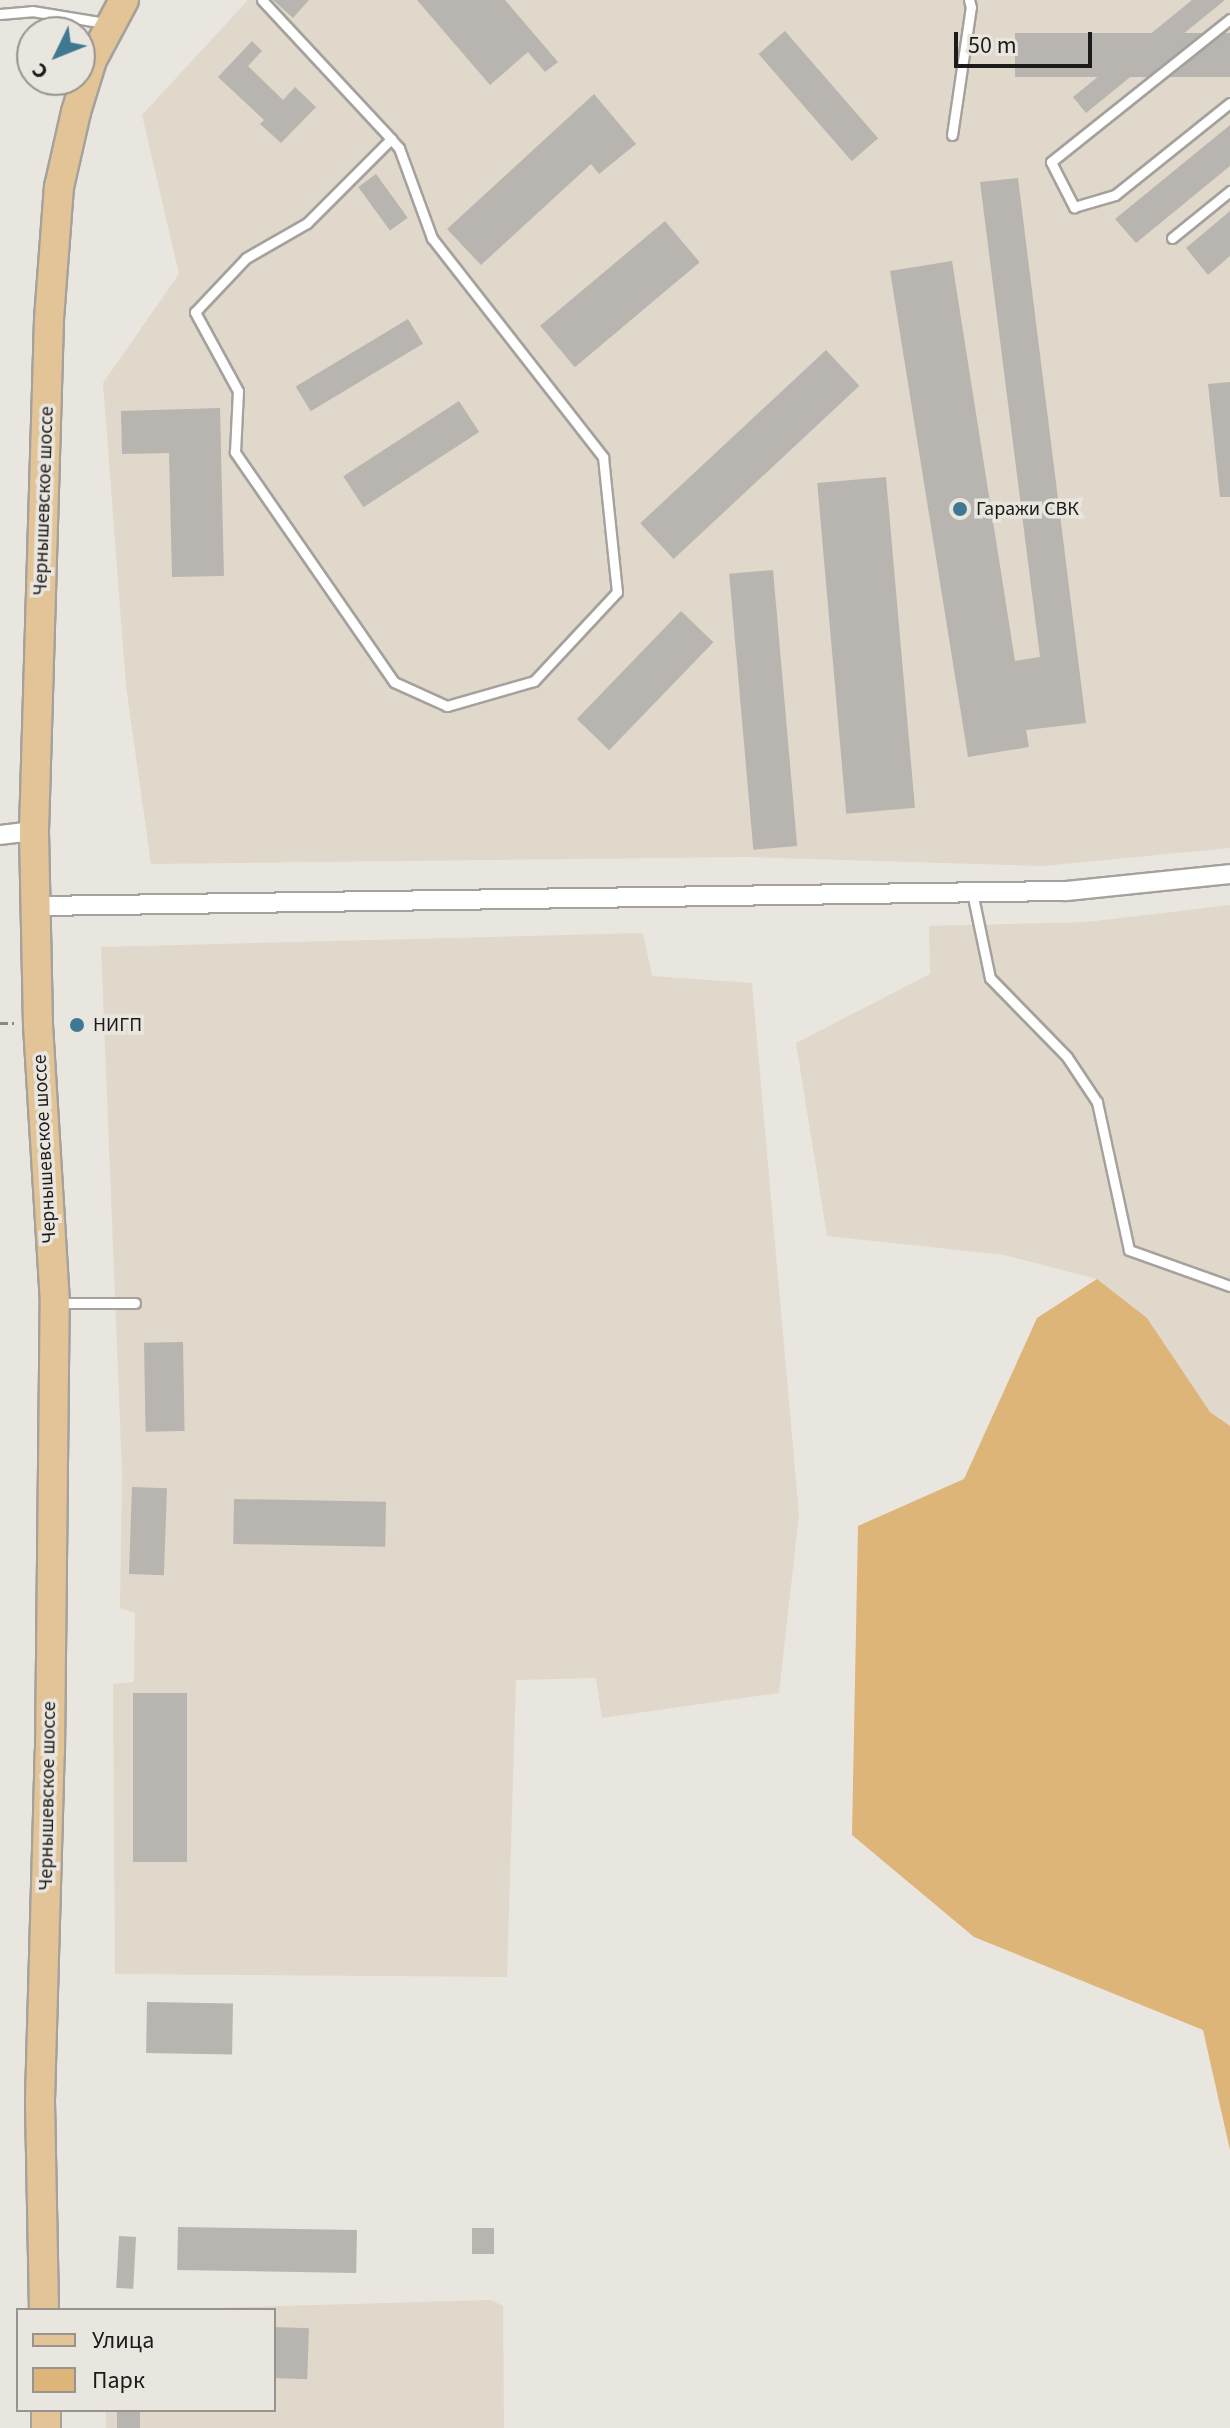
<!DOCTYPE html>
<meta charset="utf-8">
<style>
body{margin:0}
#map{position:relative;width:1230px;height:2428px;overflow:hidden;background:#e9e5df;font-family:"Source Sans 3",sans-serif}
div>[style]{position:absolute}
.built>*{inset:0;background:#e1d8cc}
.green>*{inset:0;background:#deb578}
.building>*{inset:0;background:#b8b4af;transform-origin:0 0}
.path>*{height:3px;margin-top:-1.5px;transform-origin:0;background:repeating-linear-gradient(90deg,#8c8985 0 8px,transparent 0 12px)}
.roads{filter:drop-shadow(2px 0 #a5a19c) drop-shadow(-2px 0 #a5a19c) drop-shadow(0 2px #a5a19c) drop-shadow(0 -2px #a5a19c)}
.lane>*{height:9px;margin:-4.5px;padding:0 4.5px;transform-origin:4.5px;border-radius:4.5px;background:#fff}
.street>*{height:18px;margin:-9px;padding:0 9px;transform-origin:9px;border-radius:9px;background:#fff}
.primary>*{height:28px;margin:-14px;padding:0 14px;transform-origin:14px;border-radius:14px;background:#e2c497}
.dots>*{width:22px;height:22px;translate:-50% -50%;box-sizing:border-box;border:4px solid #e9e5df;border-radius:50%}
span{translate:-50% -50%;white-space:nowrap;text-align:center;line-height:1.15;-webkit-text-stroke:7px #e9e5df;paint-order:stroke}
.street-label{font-size:20px;color:#1c1b19}
.poi-label{font-size:20px;color:#1c1b19}
.left{translate:0 -50%;text-align:left}
.legend{position:absolute;left:16px;top:2308px;width:260px;height:104px;box-sizing:border-box;background:#e9e5df;border:2px solid #979490;margin:0;padding:10px 14px;list-style:none;font-size:24px;color:#1c1b19}
.legend li{display:flex;align-items:center;gap:16px;height:40px}
.legend b{width:40px;border:2px solid #979490}
.north{position:absolute;left:16px;top:16px;width:80px;height:80px;box-sizing:border-box;background:#e9e5df;border:2px solid #979490;border-radius:50%;rotate:227deg;font-size:22px;font-weight:700;line-height:32px;text-align:center;color:#1c1b19}
.north::after{content:'';display:block;margin:auto;width:28px;height:36px;background:#3e7991;clip-path:polygon(50% 0,100% 100%,50% 72%,0 100%)}
.scale{position:absolute;left:954px;top:32px;width:138px;height:36px;box-sizing:border-box;border:4px solid #1c1b19;border-top:0;padding-left:10px;font-size:24px;line-height:28px;white-space:nowrap;color:#1c1b19;-webkit-text-stroke:6px #e9e5df;paint-order:stroke}
</style>
<div id="map">
<div class="built">
<i style="clip-path:polygon(248px 0,1230px 0,1230px 848px,1043px 866px,745px 857px,151px 864px,126px 686px,103px 383px,179px 274px,142px 115px)"></i>
<i style="clip-path:polygon(1230px 905px,1230px 1426px,1210px 1412px,1147px 1318px,1097px 1279px,1004px 1255px,827px 1236px,796px 1043px,930px 974px,929px 926px,1087px 922px)"></i>
<i style="clip-path:polygon(643px 933px,652px 976px,752px 983px,799px 1515px,779px 1693px,602px 1718px,596px 1678px,516px 1680px,507px 1977px,115px 1974px,113px 1684px,134px 1682px,135px 1613px,120px 1608px,122px 1471px,101px 947px)"></i>
<i style="clip-path:polygon(491px 2300px,503px 2306px,504px 2428px,106px 2428px,106px 2410px,274px 2410px,274px 2310px,143px 2310px)"></i>
</div>
<div class="green">
<i style="clip-path:polygon(1097px 1279px,1147px 1318px,1210px 1412px,1230px 1426px,1230px 2150px,1203px 2030px,974px 1937px,852px 1835px,858px 1526px,964px 1479px,1037px 1318px)"></i>
</div>
<div class="building">
<i style="clip-path:polygon(273px 0,309px 0,293px 18px)"></i>
<i style="clip-path:polygon(417px 0,505px 0,558px 62px,545px 72px,528px 52px,490px 85px)"></i>
<i style="clip-path:polygon(1192px 0,1225px 0,1086px 113px,1073px 97px)"></i>
<i style="left:785px;top:31px;width:142px;height:35px;rotate:49deg"></i>
<i style="left:1230px;top:33px;width:44px;height:215px;rotate:90deg"></i>
<i style="clip-path:polygon(252px 41px,262px 51px,248px 66px,283px 100px,295px 87px,316px 107px,281px 143px,260px 124px,264px 120px,218px 77px)"></i>
<i style="clip-path:polygon(594px 94px,636px 144px,599px 174px,591px 164px,481px 265px,447px 229px)"></i>
<i style="clip-path:polygon(1230px 125px,1230px 166px,1136px 243px,1115px 219px)"></i>
<i style="left:376px;top:174px;width:54px;height:22px;rotate:54deg"></i>
<i style="clip-path:polygon(1018px 178px,1086px 723px,1026px 730px,1029px 747px,968px 757px,890px 271px,952px 261px,1015px 661px,1040px 657px,980px 182px)"></i>
<i style="clip-path:polygon(1230px 211px,1230px 256px,1208px 275px,1186px 248px)"></i>
<i style="left:665px;top:221px;width:54px;height:163px;rotate:50deg"></i>
<i style="left:408px;top:319px;width:29px;height:131px;rotate:59deg"></i>
<i style="left:826px;top:350px;width:49px;height:254px;rotate:47deg"></i>
<i style="clip-path:polygon(1230px 382px,1230px 497px,1220px 497px,1208px 384px)"></i>
<i style="left:459px;top:401px;width:37px;height:138px;rotate:57deg"></i>
<i style="clip-path:polygon(220px 408px,224px 576px,172px 577px,169px 453px,122px 454px,121px 411px)"></i>
<i style="left:886px;top:477px;width:332px;height:69px;rotate:85deg"></i>
<i style="left:773px;top:570px;width:277px;height:44px;rotate:85deg"></i>
<i style="left:681px;top:611px;width:45px;height:150px;rotate:44deg"></i>
<i style="left:183px;top:1342px;width:89px;height:39px;rotate:89deg"></i>
<i style="left:132px;top:1487px;width:35px;height:87px;rotate:2deg"></i>
<i style="left:234px;top:1499px;width:152px;height:45px;rotate:1deg"></i>
<i style="left:133px;top:1693px;width:54px;height:169px"></i>
<i style="left:147px;top:2002px;width:86px;height:51px;rotate:1deg"></i>
<i style="left:178px;top:2227px;width:179px;height:43px;rotate:1deg"></i>
<i style="left:472px;top:2228px;width:22px;height:26px"></i>
<i style="left:119px;top:2236px;width:17px;height:52px;rotate:3deg"></i>
<i style="left:274px;top:2327px;width:35px;height:51px;rotate:2deg"></i>
<i style="left:117px;top:2410px;width:23px;height:18px"></i>
</div>
<div class="path">
<i style="left:0;top:1023px;width:14px"></i>
</div>
<div class="roads">
<div class="lane">
<i style="left:262px;top:0;width:190px;rotate:47.1deg"></i>
<i style="left:391px;top:139px;width:12px;rotate:48deg"></i>
<i style="left:399px;top:148px;width:96px;rotate:69.9deg"></i>
<i style="left:432px;top:238px;width:278px;rotate:52deg"></i>
<i style="left:603px;top:457px;width:136px;rotate:84.1deg"></i>
<i style="left:617px;top:592px;width:122px;rotate:133deg"></i>
<i style="left:534px;top:681px;width:91px;rotate:164deg"></i>
<i style="left:447px;top:706px;width:58px;rotate:-155.6deg"></i>
<i style="left:394px;top:682px;width:280px;rotate:-124.7deg"></i>
<i style="left:235px;top:452px;width:61px;rotate:-87.2deg"></i>
<i style="left:238px;top:391px;width:90px;rotate:-118.6deg"></i>
<i style="left:195px;top:312px;width:74px;rotate:-46.6deg"></i>
<i style="left:246px;top:258px;width:70px;rotate:-29.8deg"></i>
<i style="left:307px;top:223px;width:119px;rotate:-45deg"></i>
<i style="left:0;top:14px;width:32px;rotate:-5deg"></i>
<i style="left:32px;top:11px;width:74px;rotate:9.3deg"></i>
<i style="left:1230px;top:19px;width:229px;rotate:141.4deg"></i>
<i style="left:1051px;top:162px;width:51px;rotate:62.9deg"></i>
<i style="left:1074px;top:207px;width:43px;rotate:-16.3deg"></i>
<i style="left:1115px;top:195px;width:147px;rotate:-38.7deg"></i>
<i style="left:952px;top:135px;width:129px;rotate:-81.6deg"></i>
<i style="left:971px;top:7px;width:7px;rotate:-106deg"></i>
<i style="left:1172px;top:238px;width:75px;rotate:-39deg"></i>
<i style="left:972px;top:892px;width:88px;rotate:78.2deg"></i>
<i style="left:990px;top:978px;width:110px;rotate:45.7deg"></i>
<i style="left:1067px;top:1057px;width:54px;rotate:56.3deg"></i>
<i style="left:1097px;top:1102px;width:151px;rotate:77.8deg"></i>
<i style="left:1129px;top:1250px;width:107px;rotate:19.6deg"></i>
<i style="left:59px;top:1303px;width:76px"></i>
</div>
<div class="street">
<i style="left:0;top:835px;width:34px;rotate:-7deg"></i>
<i style="left:38px;top:906px;width:1028px;rotate:-0.84deg"></i>
<i style="left:1066px;top:891px;width:165px;rotate:-5.9deg"></i>
</div>
<div class="primary">
<i style="left:44px;top:2310px;width:210px;rotate:-91.1deg"></i>
<i style="left:40px;top:2100px;width:349px;rotate:-88.4deg"></i>
<i style="left:50px;top:1751px;width:448px;rotate:-89.4deg"></i>
<i style="left:55px;top:1303px;width:280px;rotate:-93.5deg"></i>
<i style="left:38px;top:1024px;width:193px;rotate:-91.2deg"></i>
<i style="left:34px;top:831px;width:512px;rotate:-88.32deg"></i>
<i style="left:49px;top:319px;width:132px;rotate:-85.7deg"></i>
<i style="left:59px;top:187px;width:77px;rotate:-77.2deg"></i>
<i style="left:76px;top:112px;width:54px;rotate:-72.9deg"></i>
<i style="left:92px;top:60px;width:68px;rotate:-61.9deg"></i>
<i style="left:46px;top:2410px;width:18px;rotate:90deg"></i>
</div>
</div>
<div class="dots">
<i style="left:960px;top:509px;background:#3e7991"></i>
<i style="left:77px;top:1025px;background:#3e7991"></i>
</div>
<div class="street-label">
<span style="left:44px;top:501px;rotate:-88deg">Чернышевское шоссе</span>
<span style="left:45px;top:1149px;rotate:-93deg">Чернышевское шоссе</span>
<span style="left:48px;top:1796px;rotate:-89deg">Чернышевское шоссе</span>
</div>
<div class="poi-label">
<span class="left" style="left:976px;top:509px">Гаражи СВК</span>
<span class="left" style="left:93px;top:1025px">НИГП</span>
</div>
<ul class="legend">
<li><b style="height:10px;background:#e2c497"></b>Улица</li>
<li><b style="height:22px;background:#deb578"></b>Парк</li>
</ul>
<div class="north">С</div>
<div class="scale">50 m</div>
</div>
